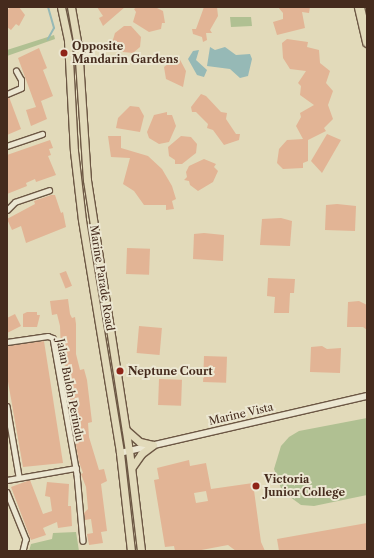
<!DOCTYPE html>
<style>
body{margin:0}
#map{position:relative;width:374px;height:558px;overflow:hidden;background:#e2daba;font-family:"Libre Caslon Text",serif}
div>[style]{position:absolute}
.green>*{inset:0;background:#b0c092}
.water>*{inset:0;background:#96b9b6}
.stream>*{height:2px;margin:-1px;padding:0 1px;transform-origin:1px;border-radius:1px;background:#96b9b6}
.building>*{inset:0;background:#e2b495;transform-origin:0 0}
.roads{filter:drop-shadow(1px 0 #6c5744) drop-shadow(-1px 0 #6c5744) drop-shadow(0 1px #6c5744) drop-shadow(0 -1px #6c5744)}
.minor>*{height:4.5px;margin:-2.25px;padding:0 2.25px;transform-origin:2.25px;border-radius:2.25px;background:#ece7d2}
.tertiary>*{height:6px;margin:-3px;padding:0 3px;transform-origin:3px;border-radius:3px;background:#ece7d2}
.primary>*{height:7px;margin:-3.5px;padding:0 3.5px;transform-origin:3.5px;border-radius:3.5px;background:#e2daba}
.motorway>*{height:9px;margin:-4.5px;padding:0 4.5px;transform-origin:4.5px;border-radius:4.5px;background:#e2daba}
.dots>*{width:11px;height:11px;translate:-50% -50%;box-sizing:border-box;border:2px solid #ece7d2;border-radius:50%}
span{translate:-50% -50%;white-space:nowrap;text-align:center;line-height:1.15;-webkit-text-stroke:4px #ece7d2;paint-order:stroke}
.poi-label{font-size:11px;color:#452b1d;font-weight:700}
.left{translate:0 -50%;text-align:left}
.street-label{font-size:11px;color:#452b1d}
.frame{position:absolute;inset:0;border:8px solid #452b1d;pointer-events:none}
</style>
<div id="map">
<div class="green">
<i style="clip-path:polygon(230px 17px,251px 17px,252px 26px,231px 27px)"></i>
<i style="clip-path:polygon(54px 35px,55px 39px,7px 56px,7px 50px)"></i>
<i style="clip-path:polygon(367px 418px,367px 495px,314px 506px,301px 505px,282px 491px,274px 469px,281px 446px,289px 437px,299px 431px)"></i>
<i style="clip-path:polygon(76px 532px,79px 551px,29px 551px,31px 544px,52px 539px,53px 533px)"></i>
</div>
<div class="water">
<i style="clip-path:polygon(210px 47px,215px 50px,225px 47px,236px 55px,250px 54px,252px 59px,248px 76px,240px 78px,230px 69px,207px 66px)"></i>
<i style="clip-path:polygon(199px 50px,196px 60px,207px 70px,204px 77px,197px 75px,188px 59px,193px 51px)"></i>
</div>
<div class="stream">
<i style="left:48px;top:7px;width:22px;rotate:74deg"></i>
<i style="left:54px;top:28px;width:13px;rotate:119deg"></i>
</div>
<div class="building">
<i style="clip-path:polygon(10px 7px,19px 7px,25px 15px,19px 26px,16px 24px,11px 30px,7px 27px,7px 11px)"></i>
<i style="clip-path:polygon(97px 7px,125px 7px,103px 26px,99px 18px,103px 16px)"></i>
<i style="clip-path:polygon(137px 7px,155px 7px,163px 11px,165px 23px,162px 23px,161px 29px,149px 32px,133px 22px,136px 12px,134px 9px)"></i>
<i style="clip-path:polygon(204px 7px,217px 7px,218px 16px,210px 30px,212px 33px,206px 33px,207px 40px,203px 42px,202px 37px,193px 34px,192px 29px,196px 29px)"></i>
<i style="clip-path:polygon(278px 7px,310px 7px,309px 13px,302px 12px,305px 28px,277px 35px,273px 22px,283px 19px,283px 13px)"></i>
<i style="clip-path:polygon(124px 26px,131px 26px,141px 37px,140px 47px,133px 53px,123px 52px,112px 43px,115px 33px)"></i>
<i style="clip-path:polygon(287px 39px,308px 42px,307px 47px,319px 50px,320px 63px,330px 71px,326px 83px,333px 91px,328px 105px,333px 119px,324px 128px,326px 131px,308px 140px,308px 161px,303px 163px,303px 168px,283px 169px,277px 163px,279px 149px,287px 140px,303px 139px,296px 126px,301px 117px,300px 113px,314px 105px,300px 95px,301px 86px,298px 83px,306px 71px,290px 69px,283px 58px,282px 43px)"></i>
<i style="clip-path:polygon(39px 48px,47px 68px,43px 70px,53px 96px,41px 101px,47px 119px,31px 126px,26px 110px,36px 107px,18px 58px)"></i>
<i style="clip-path:polygon(178px 56px,186px 71px,183px 87px,166px 79px,164px 67px)"></i>
<i style="clip-path:polygon(201px 94px,206px 96px,221px 112px,227px 113px,226px 119px,236px 134px,240px 134px,239px 140px,224px 145px,213px 130px,207px 128px,208px 124px,196px 112px,192px 112px,191px 107px)"></i>
<i style="clip-path:polygon(9px 97px,21px 129px,7px 135px,7px 98px)"></i>
<i style="clip-path:polygon(130px 106px,139px 107px,144px 116px,140px 132px,116px 128px,118px 118px)"></i>
<i style="clip-path:polygon(167px 112px,167px 115px,172px 115px,176px 126px,169px 142px,159px 144px,149px 138px,147px 132px,154px 115px)"></i>
<i style="clip-path:polygon(327px 134px,341px 140px,322px 173px,311px 161px)"></i>
<i style="clip-path:polygon(108px 136px,121px 136px,121px 148px,148px 156px,162px 169px,172px 186px,176px 199px,172px 201px,174px 209px,166px 210px,166px 205px,144px 205px,134px 191px,123px 184px,130px 158px,111px 157px)"></i>
<i style="clip-path:polygon(181px 136px,191px 137px,197px 144px,196px 153px,182px 164px,175px 164px,175px 160px,169px 156px,168px 147px)"></i>
<i style="clip-path:polygon(50px 140px,53px 148px,49px 149px,51px 155px,48px 156px,56px 175px,36px 182px,35px 179px,26px 183px,27px 186px,7px 194px,7px 155px)"></i>
<i style="clip-path:polygon(204px 159px,216px 164px,214px 167px,218px 171px,213px 182px,198px 191px,190px 185px,189px 181px,184px 180px,187px 177px,186px 172px,189px 166px)"></i>
<i style="clip-path:polygon(51px 195px,55px 195px,61px 213px,63px 212px,66px 227px,26px 243px,21px 226px,12px 230px,7px 219px,35px 204px,34px 201px)"></i>
<i style="clip-path:polygon(337px 204px,356px 206px,355px 231px,325px 230px,326px 205px)"></i>
<i style="clip-path:polygon(281px 218px,292px 221px,290px 246px,260px 245px,262px 219px)"></i>
<i style="clip-path:polygon(204px 233px,224px 235px,223px 261px,193px 259px,194px 234px)"></i>
<i style="left:127px;top:248px;width:23px;height:26px;rotate:2deg"></i>
<i style="left:66px;top:271px;width:16px;height:7px;rotate:68deg"></i>
<i style="clip-path:polygon(268px 278px,295px 279px,294px 293px,290px 293px,289px 313px,274px 313px,275px 297px,267px 296px)"></i>
<i style="clip-path:polygon(68px 299px,70px 314px,72px 318px,75px 317px,76px 324px,76px 354px,80px 370px,84px 369px,87px 380px,92px 422px,88px 423px,89px 437px,99px 470px,104px 469px,107px 481px,101px 484px,107px 531px,101px 532px,103px 543px,89px 545px,87px 534px,93px 533px,91px 519px,85px 520px,84px 513px,88px 509px,86px 487px,81px 474px,83px 473px,79px 462px,64px 376px,66px 373px,64px 351px,61px 351px,60px 326px,57px 314px,52px 315px,50px 301px)"></i>
<i style="clip-path:polygon(359px 301px,367px 305px,367px 330px,363px 327px,347px 327px,348px 302px)"></i>
<i style="clip-path:polygon(27px 312px,37px 312px,37px 315px,40px 315px,37px 327px,23px 327px,23px 314px)"></i>
<i style="clip-path:polygon(15px 314px,21px 326px,7px 333px,7px 318px)"></i>
<i style="left:139px;top:326px;width:23px;height:27px;rotate:5deg"></i>
<i style="clip-path:polygon(44px 341px,63px 463px,23px 467px,7px 376px,7px 346px)"></i>
<i style="clip-path:polygon(322px 346px,327px 349px,341px 348px,340px 373px,310px 372px,311px 347px)"></i>
<i style="left:204px;top:356px;width:23px;height:26px;rotate:2deg"></i>
<i style="left:159px;top:379px;width:23px;height:26px;rotate:2deg"></i>
<i style="clip-path:polygon(evenodd,189px 460px,190px 466px,206px 463px,211px 489px,253px 483px,261px 542px,265px 551px,236px 551px,228px 545px,196px 551px,175px 551px,174px 546px,165px 547px,154px 480px,159px 479px,157px 468px,189px 460px,206px 491px,208px 501px,196px 503px,194px 493px,206px 491px)"></i>
<i style="clip-path:polygon(30px 480px,43px 514px,52px 511px,50px 497px,45px 496px,47px 482px,69px 484px,68px 506px,71px 506px,72px 526px,58px 528px,57px 522px,43px 528px,46px 535px,31px 540px,11px 487px)"></i>
<i style="clip-path:polygon(367px 523px,367px 551px,279px 551px,277px 539px)"></i>
</div>
<div class="roads">
<div class="minor">
<i style="left:7px;top:94px;width:15px;rotate:-23deg"></i>
<i style="left:21px;top:88px;width:8px;rotate:-90deg"></i>
<i style="left:21px;top:80px;width:10px;rotate:-119deg"></i>
<i style="left:7px;top:146px;width:37px;rotate:-19deg"></i>
<i style="left:7px;top:210px;width:11px;rotate:-45deg"></i>
<i style="left:15px;top:202px;width:36px;rotate:-19deg"></i>
<i style="left:7px;top:342px;width:41px;rotate:-8.3deg"></i>
<i style="left:48px;top:336px;width:5px;rotate:22deg"></i>
<i style="left:53px;top:338px;width:138px;rotate:80deg"></i>
<i style="left:77px;top:474px;width:67px;rotate:84.9deg"></i>
<i style="left:7px;top:406px;width:71px;rotate:80.3deg"></i>
<i style="left:7px;top:480px;width:70px;rotate:-9.9deg"></i>
<i style="left:7px;top:492px;width:51px;rotate:68deg"></i>
<i style="left:26px;top:539px;width:12px;rotate:104deg"></i>
</div>
<div class="tertiary">
<i style="left:120px;top:453px;width:253px;rotate:-13deg"></i>
</div>
<div class="primary">
<i style="left:61px;top:7px;width:35px;rotate:78deg"></i>
<i style="left:68px;top:41px;width:110px;rotate:86.9deg"></i>
<i style="left:74px;top:151px;width:69px;rotate:83.4deg"></i>
<i style="left:82px;top:220px;width:236px;rotate:80.7deg"></i>
<i style="left:120px;top:453px;width:99px;rotate:83.6deg"></i>
<i style="left:71px;top:7px;width:39px;rotate:80deg"></i>
<i style="left:78px;top:45px;width:135px;rotate:86.2deg"></i>
<i style="left:87px;top:180px;width:273px;rotate:81.2deg"></i>
<i style="left:129px;top:450px;width:102px;rotate:83.2deg"></i>
<i style="left:126px;top:430px;width:18px;rotate:41deg"></i>
<i style="left:140px;top:442px;width:13px;rotate:13deg"></i>
<i style="left:132px;top:467px;width:16px;rotate:-55deg"></i>
<i style="left:141px;top:454px;width:15px;rotate:-37deg"></i>
</div>
<div class="motorway">
<i style="left:359px;top:7px;width:36px;rotate:77deg"></i>
</div>
</div>
<div class="dots">
<i style="left:64px;top:53px;background:#8f2418"></i>
<i style="left:120px;top:371px;background:#8f2418"></i>
<i style="left:256px;top:486px;background:#8f2418"></i>
</div>
<div class="poi-label">
<span class="left" style="left:72px;top:53px">Opposite<br>Mandarin Gardens</span>
<span class="left" style="left:128px;top:371px">Neptune Court</span>
<span class="left" style="left:264px;top:486px">Victoria<br>Junior College</span>
</div>
<div class="street-label">
<span style="left:102px;top:278px;rotate:81deg">Marine Parade Road</span>
<span style="left:70px;top:390px;rotate:79deg">Jalan Buloh Perindu</span>
<span style="left:241px;top:414px;rotate:-13deg">Marine Vista</span>
</div>
<div class="frame"></div>
</div>
